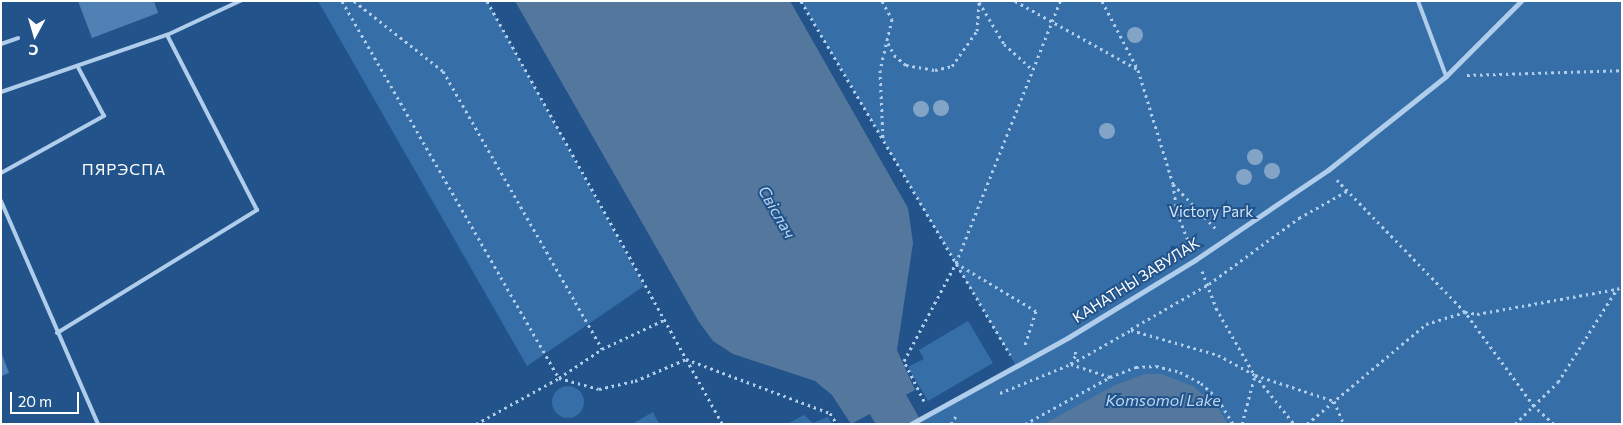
<!DOCTYPE html>
<html>
<head>
<meta charset="utf-8">
<style>
	body { margin:0 }
	#map { position:relative; width:1623px; height:425px; overflow:hidden; background:#22548b; font-family:Commissioner,sans-serif }
	div>[style] { position:absolute }
	.green>* { inset:0; background:#366fa8 }
	.round { border-radius:50% }
	.water>* { inset:0; background:#54779d }
	.river>* { height:41px; margin:-20.5px; padding:0 20.5px; transform-origin:20.5px; border-radius:20.5px; background:#54779d }
	.building>* { inset:0; background:#4f81b4 }
	.path>* { height:3px; margin-top:-1.5px; transform-origin:0; background:repeating-linear-gradient(90deg,#b0cdeb 0 2.5px,transparent 0 6.5px) }
	.lane>* { height:4px; margin:-2px; padding:0 2px; transform-origin:2px; border-radius:2px; background:#b0cdeb }
	.street>* { height:5px; margin:-2.5px; padding:0 2.5px; transform-origin:2.5px; border-radius:2.5px; background:#b0cdeb }
	.trees>* { width:16px; height:16px; margin:-8px; border-radius:50%; background:#84a4c7 }
	span { translate:-50% -50%; white-space:nowrap; text-align:center; line-height:1.15; -webkit-text-stroke:4px #22548b; paint-order:stroke }
	.park-label { font-size:15px; color:#d4e6f8 }
	.street-label { font-size:15px; color:#fff }
	.neighbourhood-label { font-size:16px; color:#fff; letter-spacing:1px }
	.water-label { font-size:16px; color:#bbd6f2; font-style:italic }
	.frame { position:absolute; inset:0; border:2px solid #fff; pointer-events:none }
	.north { position:absolute; left:10px; top:10px; width:50px; height:50px; -webkit-text-stroke:4px #22548b; paint-order:stroke; rotate:186deg; font-size:14px; font-weight:700; line-height:20px; text-align:center; color:#fff }
	.north::after { content:''; display:block; margin:auto; width:18px; height:22px; background:#fff; clip-path:polygon(50% 0,100% 100%,50% 72%,0 100%) }
	.scale { position:absolute; left:10px; top:392px; width:69px; height:22px; box-sizing:border-box; border:2px solid #fff; border-top:0; padding-left:6px; font-size:15px; line-height:18px; white-space:nowrap; color:#fff; -webkit-text-stroke:4px #22548b; paint-order:stroke }
</style>
</head>
<body>
<div id="map">
	<div class="green">
		<div style="clip-path:polygon(318px 1px,487px 1px,644px 286px,527px 366px)"></div>
		<div style="clip-path:polygon(801px 1px,1622px 1px,1622px 424px,912px 424px,1015px 364px)"></div>
		<div style="clip-path:polygon(968px 321px,993px 363px,928px 401px,908px 367px,924px 359px,919px 350px)"></div>
		<div class="round" style="left:552px;top:386px;width:32px;height:32px"></div>
		<div style="clip-path:polygon(653px 412px,659px 424px,632px 424px)"></div>
		<div style="clip-path:polygon(804px 415px,813px 423px,828px 417px,832px 424px,787px 424px)"></div>
	</div>
	<div class="water">
		<div style="clip-path:polygon(515px 1px,790px 1px,908px 208px,913px 243px,897px 350px,915px 390px,851px 424px,832px 395px,815px 381px,733px 354px,713px 341px,699px 322px)"></div>
		<div style="clip-path:polygon(1145px 374px,1161px 374px,1193px 386px,1218px 408px,1228px 424px,1044px 424px,1113px 386px)"></div>
	</div>
	<div class="river">
		<div style="left:860px;top:356px;width:78px;rotate:60.2deg"></div>
	</div>
	<div class="building">
		<div style="clip-path:polygon(78px 1px,154px 1px,158px 13px,92px 38px)"></div>
		<div style="clip-path:polygon(1px 352px,9px 373px,1px 376px)"></div>
	</div>
	<div class="path">
		<div style="left:342px;top:1px;width:435px;rotate:60.1deg"></div>
		<div style="left:559px;top:378px;width:52px;rotate:-34deg"></div>
		<div style="left:602px;top:349px;width:68px;rotate:-25.1deg"></div>
		<div style="left:354px;top:1px;width:113px;rotate:38.2deg"></div>
		<div style="left:443px;top:71px;width:320px;rotate:60.2deg"></div>
		<div style="left:487px;top:1px;width:484px;rotate:60.9deg"></div>
		<div style="left:801px;top:1px;width:411px;rotate:59.4deg"></div>
		<div style="left:882px;top:1px;width:21px;rotate:61deg"></div>
		<div style="left:892px;top:19px;width:52px;rotate:103.2deg"></div>
		<div style="left:880px;top:70px;width:70px;rotate:87.5deg"></div>
		<div style="left:1015px;top:1px;width:140px;rotate:29.1deg"></div>
		<div style="left:1102px;top:1px;width:78px;rotate:62.4deg"></div>
		<div style="left:1138px;top:70px;width:119px;rotate:72.9deg"></div>
		<div style="left:1173px;top:184px;width:62px;rotate:46.3deg"></div>
		<div style="left:979px;top:2px;width:49px;rotate:59.2deg"></div>
		<div style="left:1004px;top:44px;width:39px;rotate:42deg"></div>
		<div style="left:888px;top:43px;width:13px;rotate:63deg"></div>
		<div style="left:894px;top:55px;width:16px;rotate:40deg"></div>
		<div style="left:906px;top:65px;width:29px;rotate:10deg"></div>
		<div style="left:935px;top:70px;width:17px;rotate:-13deg"></div>
		<div style="left:952px;top:66px;width:43px;rotate:-54.5deg"></div>
		<div style="left:977px;top:31px;width:30px;rotate:-86deg"></div>
		<div style="left:1467px;top:75px;width:155px;rotate:-1.8deg"></div>
		<div style="left:1173px;top:184px;width:29px;rotate:82deg"></div>
		<div style="left:1177px;top:213px;width:38px;rotate:68deg"></div>
		<div style="left:956px;top:263px;width:93px;rotate:31deg"></div>
		<div style="left:1036px;top:311px;width:36px;rotate:108deg"></div>
		<div style="left:1202px;top:271px;width:40px;rotate:69deg"></div>
		<div style="left:1216px;top:308px;width:76px;rotate:60.1deg"></div>
		<div style="left:1131px;top:329px;width:90px;rotate:-30deg"></div>
		<div style="left:1209px;top:284px;width:112px;rotate:-36.3deg"></div>
		<div style="left:1299px;top:218px;width:55px;rotate:-29.4deg"></div>
		<div style="left:1110px;top:377px;width:28px;rotate:-21deg"></div>
		<div style="left:1136px;top:367px;width:20px;rotate:-3deg"></div>
		<div style="left:1156px;top:366px;width:25px;rotate:14deg"></div>
		<div style="left:1180px;top:372px;width:24px;rotate:28deg"></div>
		<div style="left:1201px;top:383px;width:23px;rotate:43deg"></div>
		<div style="left:1218px;top:399px;width:29px;rotate:59deg"></div>
		<div style="left:1000px;top:393px;width:77px;rotate:-22.2deg"></div>
		<div style="left:1071px;top:364px;width:69px;rotate:-29.5deg"></div>
		<div style="left:1131px;top:330px;width:91px;rotate:16deg"></div>
		<div style="left:1218px;top:355px;width:42px;rotate:28.4deg"></div>
		<div style="left:1255px;top:375px;width:63px;rotate:51.5deg"></div>
		<div style="left:924px;top:401px;width:45px;rotate:-116.6deg"></div>
		<div style="left:904px;top:361px;width:111px;rotate:-62deg"></div>
		<div style="left:956px;top:263px;width:282px;rotate:-68.3deg"></div>
		<div style="left:476px;top:424px;width:95px;rotate:-29deg"></div>
		<div style="left:559px;top:378px;width:41px;rotate:15.4deg"></div>
		<div style="left:599px;top:389px;width:37px;rotate:-13deg"></div>
		<div style="left:635px;top:381px;width:56px;rotate:-23.3deg"></div>
		<div style="left:686px;top:359px;width:154px;rotate:20.6deg"></div>
		<div style="left:830px;top:413px;width:13px;rotate:58deg"></div>
		<div style="left:951px;top:424px;width:9px;rotate:-58deg"></div>
		<div style="left:1025px;top:424px;width:97px;rotate:-28.9deg"></div>
		<div style="left:1110px;top:377px;width:41px;rotate:-161.6deg"></div>
		<div style="left:1071px;top:364px;width:11px;rotate:-63deg"></div>
		<div style="left:1076px;top:354px;width:5px;rotate:-112deg"></div>
		<div style="left:1242px;top:424px;width:51px;rotate:-75.1deg"></div>
		<div style="left:1255px;top:375px;width:83px;rotate:18.2deg"></div>
		<div style="left:1334px;top:401px;width:25px;rotate:67deg"></div>
		<div style="left:1307px;top:424px;width:155px;rotate:-40deg"></div>
		<div style="left:1426px;top:324px;width:41px;rotate:-17.1deg"></div>
		<div style="left:1465px;top:312px;width:184px;rotate:-134.1deg"></div>
		<div style="left:1515px;top:424px;width:60px;rotate:-44.3deg"></div>
		<div style="left:1558px;top:382px;width:110px;rotate:-57.6deg"></div>
		<div style="left:1617px;top:289px;width:5px;rotate:-22deg"></div>
		<div style="left:1554px;top:424px;width:27px;rotate:-138deg"></div>
		<div style="left:1534px;top:406px;width:117px;rotate:-126.3deg"></div>
		<div style="left:1465px;top:312px;width:12px;rotate:9deg"></div>
		<div style="left:1477px;top:314px;width:142px;rotate:-10.1deg"></div>
	</div>
	<div class="lane">
		<div style="left:1418px;top:1px;width:80px;rotate:69.5deg"></div>
		<div style="left:1px;top:44px;width:18px;rotate:-19deg"></div>
		<div style="left:1px;top:92px;width:176px;rotate:-19deg"></div>
		<div style="left:167px;top:35px;width:81px;rotate:-25deg"></div>
		<div style="left:1px;top:173px;width:118px;rotate:-29deg"></div>
		<div style="left:104px;top:116px;width:55px;rotate:-118deg"></div>
		<div style="left:1px;top:201px;width:243px;rotate:66.5deg"></div>
		<div style="left:57px;top:333px;width:235px;rotate:-31.6deg"></div>
		<div style="left:257px;top:210px;width:197px;rotate:-117.2deg"></div>
	</div>
	<div class="street">
		<div style="left:911px;top:424px;width:180px;rotate:-28.8deg"></div>
		<div style="left:1069px;top:337px;width:148px;rotate:-31.4deg"></div>
		<div style="left:1195px;top:260px;width:161px;rotate:-34.1deg"></div>
		<div style="left:1328px;top:170px;width:151px;rotate:-38.5deg"></div>
		<div style="left:1446px;top:76px;width:106px;rotate:-45deg"></div>
	</div>
	<div class="trees">
		<div style="left:1135px;top:35px"></div>
		<div style="left:941px;top:108px"></div>
		<div style="left:921px;top:109px"></div>
		<div style="left:1107px;top:131px"></div>
		<div style="left:1255px;top:157px"></div>
		<div style="left:1272px;top:171px"></div>
		<div style="left:1244px;top:177px"></div>
	</div>
	<div class="park-label">
		<span style="left:1211px;top:212px">Victory Park</span>
	</div>
	<div class="street-label">
		<span style="left:1136px;top:280px;rotate:-32deg">КАНАТНЫ ЗАВУЛАК</span>
	</div>
	<div class="neighbourhood-label">
		<span style="left:124px;top:169px">ПЯРЭСПА</span>
	</div>
	<div class="water-label">
		<span style="left:777px;top:212px;rotate:60deg">Свіслач</span>
		<span style="left:1163px;top:400px">Komsomol Lake</span>
	</div>
	<div class="frame"></div>
	<div class="north">С</div>
	<div class="scale">20 m</div>
</div>
</body>
</html>
